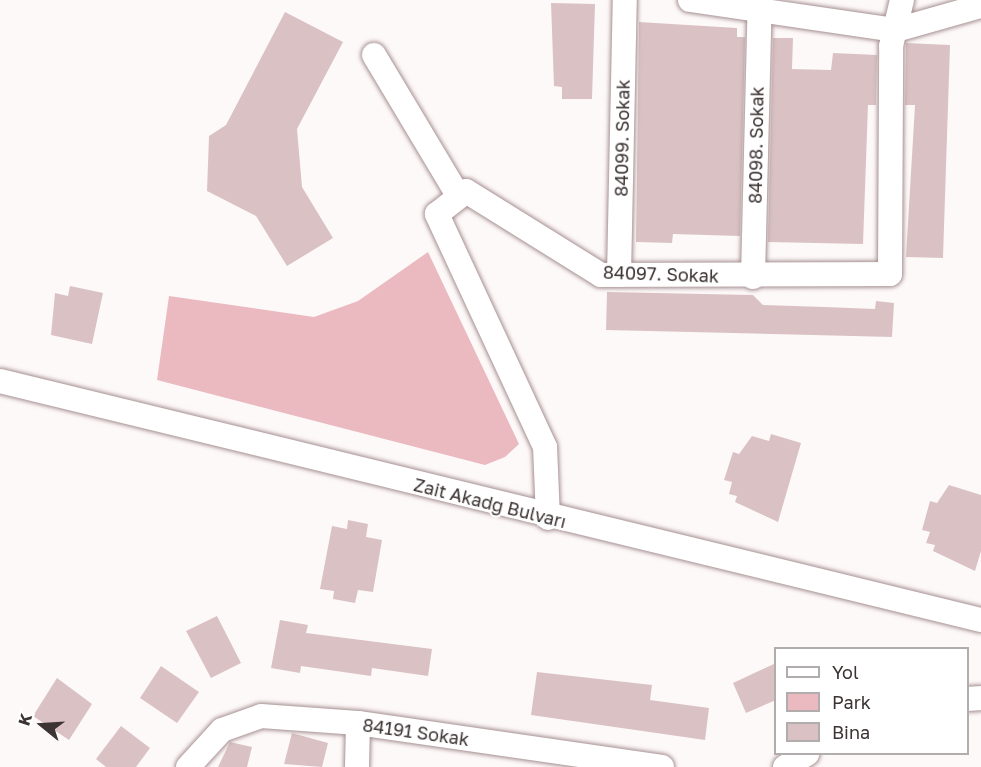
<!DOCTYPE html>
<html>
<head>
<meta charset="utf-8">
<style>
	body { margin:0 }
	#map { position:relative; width:981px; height:767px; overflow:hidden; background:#fef9f9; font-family:"Golos Text",sans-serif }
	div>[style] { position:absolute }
	.green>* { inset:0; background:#ebbac0 }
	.building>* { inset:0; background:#dac2c4 }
	.roads { filter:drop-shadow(0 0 2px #a69092) drop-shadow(0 0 2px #a69092) }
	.minor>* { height:24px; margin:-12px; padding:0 12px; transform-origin:12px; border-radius:12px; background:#fff }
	span { translate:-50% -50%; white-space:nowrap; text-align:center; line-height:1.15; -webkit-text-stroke:4.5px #fff; paint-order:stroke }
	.street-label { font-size:18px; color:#3c3333 }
	.legend { position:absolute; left:774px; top:647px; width:195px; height:108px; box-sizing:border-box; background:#fff; border:2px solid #b1adad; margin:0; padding:8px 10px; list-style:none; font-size:18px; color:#3c3333 }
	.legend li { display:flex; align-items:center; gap:12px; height:30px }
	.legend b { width:30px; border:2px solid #b1adad }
	.north { position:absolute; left:12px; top:695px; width:60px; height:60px; -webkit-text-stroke:4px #fff; paint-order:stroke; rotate:288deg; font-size:16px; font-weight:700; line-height:24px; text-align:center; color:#3c3333 }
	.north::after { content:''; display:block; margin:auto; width:21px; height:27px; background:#3c3333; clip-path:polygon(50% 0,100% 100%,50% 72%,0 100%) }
</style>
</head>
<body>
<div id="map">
	<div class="green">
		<div style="clip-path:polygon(428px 252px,519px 444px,505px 457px,485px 465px,157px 380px,169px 296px,314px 317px,358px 301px)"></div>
	</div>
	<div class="building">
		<div style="clip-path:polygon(551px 3px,595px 4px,592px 99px,562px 99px,562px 87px,554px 86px)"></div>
		<div style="clip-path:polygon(285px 12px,343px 42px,297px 129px,302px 187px,333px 238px,287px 266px,256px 216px,207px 191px,209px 136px,226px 125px)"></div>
		<div style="clip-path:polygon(639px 22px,737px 28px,737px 37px,745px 37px,740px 236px,673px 234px,672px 243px,636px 242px)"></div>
		<div style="clip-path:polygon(773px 38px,793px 38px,792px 69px,831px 70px,833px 53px,877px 55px,876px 105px,868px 105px,863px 244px,768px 242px)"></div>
		<div style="clip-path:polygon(906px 43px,950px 45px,943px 258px,906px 257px,915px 105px,905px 105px)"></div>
		<div style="clip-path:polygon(70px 286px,103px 293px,92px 344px,51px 335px,55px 293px,68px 296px)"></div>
		<div style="clip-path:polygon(607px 292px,753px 295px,763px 305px,825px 307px,875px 309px,876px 301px,894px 303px,892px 337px,606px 330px)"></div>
		<div style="clip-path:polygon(771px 434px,801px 443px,778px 522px,735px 502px,737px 496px,729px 494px,732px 482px,724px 480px,733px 452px,739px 454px,752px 436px,769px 441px)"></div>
		<div style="clip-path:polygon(949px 485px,981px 495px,981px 551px,975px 571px,933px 551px,935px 545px,926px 543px,930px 532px,922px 530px,930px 501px,937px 503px)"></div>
		<div style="clip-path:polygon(348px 520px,368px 524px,366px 537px,382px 540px,373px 592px,358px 590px,355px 603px,333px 599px,334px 591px,320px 589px,332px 526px,347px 529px)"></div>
		<div style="clip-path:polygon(217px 616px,241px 663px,211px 678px,186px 631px)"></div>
		<div style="clip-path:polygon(280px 620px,308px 625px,306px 633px,432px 649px,428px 676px,372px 668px,371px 676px,301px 666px,300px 673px,271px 668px)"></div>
		<div style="clip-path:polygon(776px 663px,776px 700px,746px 713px,733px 683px)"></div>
		<div style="clip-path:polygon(161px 666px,199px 692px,177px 723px,140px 698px)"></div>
		<div style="clip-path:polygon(537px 672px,652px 685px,650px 700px,709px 708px,705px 740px,531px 715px)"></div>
		<div style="clip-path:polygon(57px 678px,92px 704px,69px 740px,33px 716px)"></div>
		<div style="clip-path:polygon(121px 726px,150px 748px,136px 767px,106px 767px,96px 759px)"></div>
		<div style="clip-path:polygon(292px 733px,328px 743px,322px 767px,284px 764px)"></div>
		<div style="clip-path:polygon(230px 742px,252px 747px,247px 767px,218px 767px)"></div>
	</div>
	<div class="roads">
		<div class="minor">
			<div style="left:690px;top:0;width:208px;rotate:8.3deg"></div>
			<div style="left:896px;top:30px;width:88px;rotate:-15.8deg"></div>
			<div style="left:374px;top:55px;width:165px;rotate:59.1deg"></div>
			<div style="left:619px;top:275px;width:275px;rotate:-88.8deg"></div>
			<div style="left:753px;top:277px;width:277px;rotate:-88.6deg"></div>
			<div style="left:0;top:381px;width:1010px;rotate:13.69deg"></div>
			<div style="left:548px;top:518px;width:71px;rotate:-92.4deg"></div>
			<div style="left:545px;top:447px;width:257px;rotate:-114.9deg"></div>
			<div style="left:437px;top:214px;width:37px;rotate:-38deg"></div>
			<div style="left:466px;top:191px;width:159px;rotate:31.9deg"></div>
			<div style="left:601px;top:275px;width:289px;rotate:-0.2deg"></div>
			<div style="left:890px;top:274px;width:228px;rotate:-89.7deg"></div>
			<div style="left:891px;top:46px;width:47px;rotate:-76.6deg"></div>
			<div style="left:968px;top:699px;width:13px;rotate:-4deg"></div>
			<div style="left:188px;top:767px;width:50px;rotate:-47.4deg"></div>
			<div style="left:222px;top:730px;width:41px;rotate:-19.7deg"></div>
			<div style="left:261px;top:716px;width:97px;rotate:4.1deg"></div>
			<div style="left:358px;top:723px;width:307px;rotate:8.2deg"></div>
			<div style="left:357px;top:767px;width:44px;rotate:-88.7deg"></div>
			<div style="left:785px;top:767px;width:26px;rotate:-31deg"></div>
		</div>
	</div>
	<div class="street-label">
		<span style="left:622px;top:138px;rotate:-89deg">84099. Sokak</span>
		<span style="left:756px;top:145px;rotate:-89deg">84098. Sokak</span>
		<span style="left:661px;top:274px;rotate:2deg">84097. Sokak</span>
		<span style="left:490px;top:503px;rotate:14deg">Zait Akadğ Bulvarı</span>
		<span style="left:416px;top:732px;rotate:8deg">84191 Sokak</span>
	</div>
	<ul class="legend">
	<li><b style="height:8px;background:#fff"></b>Yol</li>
	<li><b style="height:16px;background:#ebbac0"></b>Park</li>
	<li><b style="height:16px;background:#dac2c4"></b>Bina</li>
	</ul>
	<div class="north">K</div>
</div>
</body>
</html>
